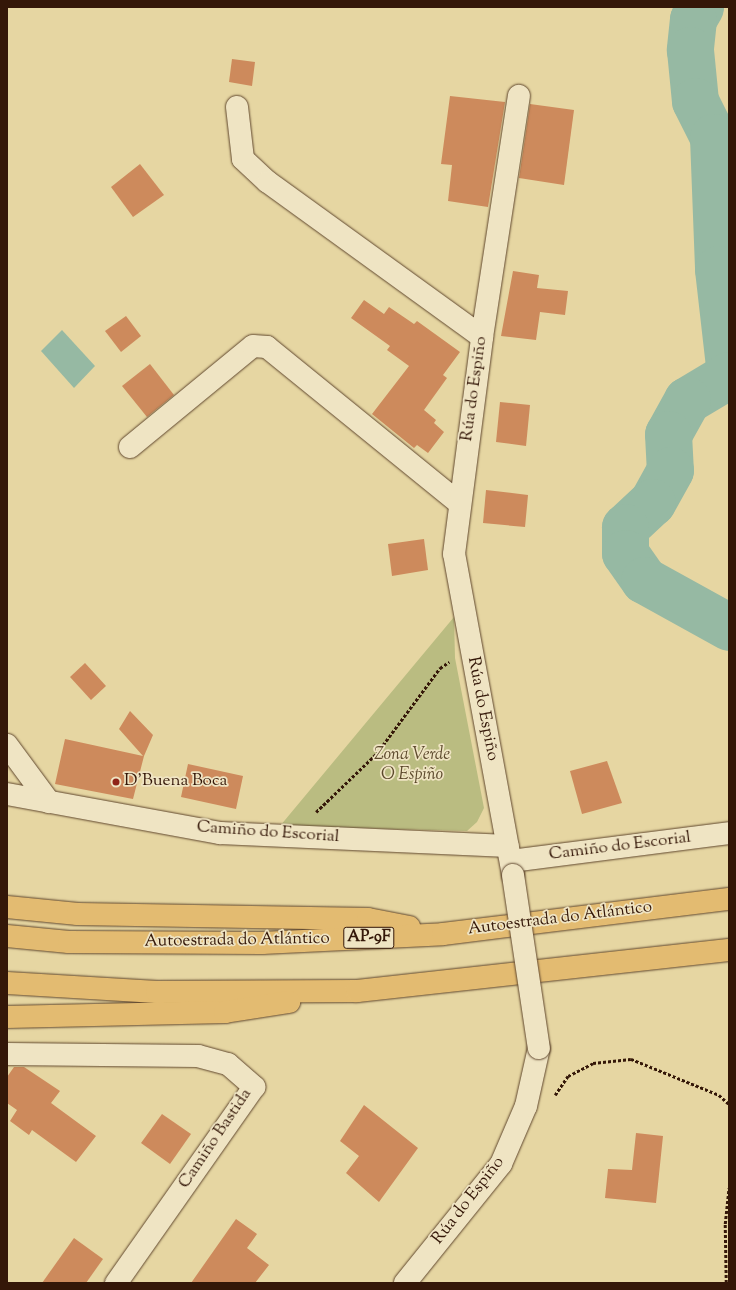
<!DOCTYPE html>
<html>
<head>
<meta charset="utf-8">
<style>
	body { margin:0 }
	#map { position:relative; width:736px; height:1290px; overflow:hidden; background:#e6d6a2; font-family:"Sorts Mill Goudy",serif }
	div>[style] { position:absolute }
	.green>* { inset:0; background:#babc81 }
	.water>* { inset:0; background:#96b9a3 }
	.river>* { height:47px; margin:-23.5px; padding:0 23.5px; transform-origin:23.5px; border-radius:23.5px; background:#96b9a3 }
	.building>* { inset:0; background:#cd8a5c }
	.path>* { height:2.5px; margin-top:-1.25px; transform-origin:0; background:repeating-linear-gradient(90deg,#341708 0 3px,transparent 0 5px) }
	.roads { filter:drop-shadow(0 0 1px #60472e) drop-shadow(0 0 1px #60472e) }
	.minor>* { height:22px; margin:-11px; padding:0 11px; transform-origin:11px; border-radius:11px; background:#efe4c3 }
	.highway>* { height:22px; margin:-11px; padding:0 11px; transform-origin:11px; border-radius:11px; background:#e3bb71 }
	.bridges { filter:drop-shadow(0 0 1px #60472e) drop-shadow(0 0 1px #60472e) }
	.minor-bridge>* { height:22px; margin:-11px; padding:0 11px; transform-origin:11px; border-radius:11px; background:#efe4c3 }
	.dots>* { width:11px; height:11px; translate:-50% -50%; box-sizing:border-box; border:2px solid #efe4c3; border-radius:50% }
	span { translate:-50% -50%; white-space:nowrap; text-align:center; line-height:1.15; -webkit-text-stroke:3.5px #efe4c3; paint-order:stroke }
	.shield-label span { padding:1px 3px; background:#efe4c3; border:1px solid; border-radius:3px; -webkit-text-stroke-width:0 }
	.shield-label { font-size:16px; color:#341708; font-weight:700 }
	.street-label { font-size:17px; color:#341708 }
	.park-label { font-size:17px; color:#5c492c; font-style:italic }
	.poi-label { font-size:17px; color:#341708 }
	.left { translate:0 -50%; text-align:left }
	.frame { position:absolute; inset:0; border:8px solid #341708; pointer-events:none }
</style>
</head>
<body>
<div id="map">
	<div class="green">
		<div style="clip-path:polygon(454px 617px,455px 658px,484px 808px,477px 822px,467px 831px,280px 826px)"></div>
	</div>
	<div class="water">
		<div style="clip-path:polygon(62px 330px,95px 366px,74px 388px,41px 351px)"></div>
	</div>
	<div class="river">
		<div style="left:700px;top:7px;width:14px;rotate:120deg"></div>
		<div style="left:693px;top:19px;width:31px;rotate:96deg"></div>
		<div style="left:690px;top:50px;width:51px;rotate:84.4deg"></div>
		<div style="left:695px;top:101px;width:40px;rotate:63.4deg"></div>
		<div style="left:713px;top:137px;width:132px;rotate:87.8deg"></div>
		<div style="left:718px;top:269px;width:97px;rotate:83.5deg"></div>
		<div style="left:729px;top:375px;width:49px;rotate:149.2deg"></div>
		<div style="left:687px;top:400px;width:39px;rotate:119deg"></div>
		<div style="left:668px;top:434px;width:36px;rotate:87deg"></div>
		<div style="left:670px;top:470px;width:37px;rotate:119deg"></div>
		<div style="left:652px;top:502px;width:37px;rotate:137deg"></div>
		<div style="left:625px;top:527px;width:26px;rotate:90deg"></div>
		<div style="left:625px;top:553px;width:33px;rotate:55deg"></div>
		<div style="left:644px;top:580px;width:97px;rotate:28.9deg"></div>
	</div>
	<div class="building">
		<div style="clip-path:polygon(232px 59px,255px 62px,252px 86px,229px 82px)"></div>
		<div style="clip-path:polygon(450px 96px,505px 102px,488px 207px,448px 201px,452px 165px,441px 164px)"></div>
		<div style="clip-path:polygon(530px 104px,574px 110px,564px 185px,519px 178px)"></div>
		<div style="clip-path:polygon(140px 164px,164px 195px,133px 217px,111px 187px)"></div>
		<div style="clip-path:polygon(513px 271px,539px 275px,537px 288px,568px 291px,565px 315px,540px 312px,536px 340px,501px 336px)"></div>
		<div style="clip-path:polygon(364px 300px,384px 314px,389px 307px,414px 324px,417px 321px,460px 352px,443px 375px,447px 378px,424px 410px,436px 420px,434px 423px,444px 432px,428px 453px,417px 445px,414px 448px,372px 414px,409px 366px,387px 350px,390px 346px,351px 318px)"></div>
		<div style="clip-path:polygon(126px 316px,141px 336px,121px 352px,105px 331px)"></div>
		<div style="clip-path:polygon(150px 364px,174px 395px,147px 417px,122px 386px)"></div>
		<div style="clip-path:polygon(500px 402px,530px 405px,526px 446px,496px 442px)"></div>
		<div style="clip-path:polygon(486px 490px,528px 495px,525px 527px,483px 523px)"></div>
		<div style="clip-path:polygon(424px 539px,428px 570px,392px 576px,388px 544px)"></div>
		<div style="clip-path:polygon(85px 663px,106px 686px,91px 700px,70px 677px)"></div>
		<div style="clip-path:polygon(130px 711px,153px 735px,144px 756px,133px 799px,55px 784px,65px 739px,143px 756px,119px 729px)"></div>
		<div style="clip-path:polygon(607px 761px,622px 803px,582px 814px,570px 771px)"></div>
		<div style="clip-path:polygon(188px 764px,243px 776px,236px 809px,181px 797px)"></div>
		<div style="clip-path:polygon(14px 1067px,24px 1067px,60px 1091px,51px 1103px,96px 1136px,76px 1162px,32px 1130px,29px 1135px,10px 1121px,17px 1110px,7px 1103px,7px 1077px)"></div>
		<div style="clip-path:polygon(364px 1105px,418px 1148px,379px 1202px,346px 1173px,359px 1156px,340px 1141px)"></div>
		<div style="clip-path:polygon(162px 1114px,191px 1134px,170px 1164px,141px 1143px)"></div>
		<div style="clip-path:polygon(636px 1133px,663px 1136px,656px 1203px,605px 1198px,608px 1169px,632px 1170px)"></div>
		<div style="clip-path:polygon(236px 1219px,257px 1234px,247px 1248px,269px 1265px,255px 1283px,191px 1283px)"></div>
		<div style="clip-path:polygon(74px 1238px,103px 1259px,86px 1283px,42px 1283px)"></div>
	</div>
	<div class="path">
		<div style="left:316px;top:812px;width:85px;rotate:-44deg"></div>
		<div style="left:377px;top:753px;width:106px;rotate:-53.5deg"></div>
		<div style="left:440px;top:668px;width:11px;rotate:-34deg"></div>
		<div style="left:555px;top:1095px;width:23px;rotate:-56deg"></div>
		<div style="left:568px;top:1076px;width:28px;rotate:-27deg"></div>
		<div style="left:593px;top:1063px;width:38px;rotate:-6deg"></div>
		<div style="left:631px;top:1059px;width:95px;rotate:22.2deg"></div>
		<div style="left:719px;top:1095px;width:13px;rotate:42deg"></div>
		<div style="left:726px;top:1283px;width:59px;rotate:-91deg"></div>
		<div style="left:725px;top:1224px;width:36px;rotate:-84deg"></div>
	</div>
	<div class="roads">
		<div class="minor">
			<div style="left:237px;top:107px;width:52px;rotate:83.4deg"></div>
			<div style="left:243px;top:159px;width:34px;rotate:43deg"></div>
			<div style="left:268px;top:182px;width:264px;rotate:35.9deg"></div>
			<div style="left:130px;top:447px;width:159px;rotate:-39.4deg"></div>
			<div style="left:253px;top:346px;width:14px;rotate:4deg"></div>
			<div style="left:267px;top:347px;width:247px;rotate:39.1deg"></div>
			<div style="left:7px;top:745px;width:71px;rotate:53.6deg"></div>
			<div style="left:7px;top:794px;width:217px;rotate:10.4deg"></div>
			<div style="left:220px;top:833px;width:288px;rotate:2.6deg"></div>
			<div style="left:511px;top:861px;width:220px;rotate:-7.3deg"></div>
			<div style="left:513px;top:875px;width:326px;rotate:-100.4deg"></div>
			<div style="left:454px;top:554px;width:219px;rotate:-82.6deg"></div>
			<div style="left:482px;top:337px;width:244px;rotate:-81.3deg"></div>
			<div style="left:7px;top:1054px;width:191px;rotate:0.6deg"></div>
			<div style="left:198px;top:1056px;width:31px;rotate:15deg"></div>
			<div style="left:228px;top:1064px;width:35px;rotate:41deg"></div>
			<div style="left:254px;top:1087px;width:240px;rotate:125.1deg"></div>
			<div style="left:405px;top:1283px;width:153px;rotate:-51.1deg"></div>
			<div style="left:501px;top:1164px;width:63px;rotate:-66.7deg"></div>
			<div style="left:526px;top:1106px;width:59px;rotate:-77.4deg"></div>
		</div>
		<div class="highway">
			<div style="left:7px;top:907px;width:71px;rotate:5.6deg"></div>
			<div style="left:78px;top:914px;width:290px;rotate:1deg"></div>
			<div style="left:368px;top:919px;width:42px;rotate:11deg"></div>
			<div style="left:7px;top:936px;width:62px;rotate:5.5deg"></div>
			<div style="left:69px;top:942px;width:193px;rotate:0.3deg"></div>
			<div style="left:262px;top:943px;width:181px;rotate:-2.8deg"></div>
			<div style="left:443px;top:934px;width:288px;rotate:-7deg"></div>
			<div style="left:7px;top:983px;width:150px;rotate:3.4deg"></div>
			<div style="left:157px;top:992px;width:200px;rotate:-0.3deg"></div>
			<div style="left:357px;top:991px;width:374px;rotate:-6.3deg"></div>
			<div style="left:7px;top:1017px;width:218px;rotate:-1.3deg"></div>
			<div style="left:225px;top:1012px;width:65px;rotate:-8.9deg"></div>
		</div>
	</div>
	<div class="bridges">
		<div class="minor-bridge">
			<div style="left:513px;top:875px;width:175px;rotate:81.5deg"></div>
		</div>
	</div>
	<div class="dots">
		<div style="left:116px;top:782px;background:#8f2418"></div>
	</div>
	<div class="shield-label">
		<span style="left:369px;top:938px">AP-9F</span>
	</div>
	<div class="street-label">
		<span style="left:475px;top:389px;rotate:-82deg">Rúa do Espiño</span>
		<span style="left:482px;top:709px;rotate:79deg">Rúa do Espiño</span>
		<span style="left:268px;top:833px;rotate:4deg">Camiño do Escorial</span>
		<span style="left:620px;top:847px;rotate:-7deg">Camiño do Escorial</span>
		<span style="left:560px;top:919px;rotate:-7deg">Autoestrada do Atlántico</span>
		<span style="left:237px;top:941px;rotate:-1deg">Autoestrada do Atlántico</span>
		<span style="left:216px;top:1139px;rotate:-56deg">Camiño Bastida</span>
		<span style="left:469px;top:1201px;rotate:-52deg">Rúa do Espiño</span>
	</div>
	<div class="park-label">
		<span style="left:412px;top:766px">Zona Verde<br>O Espiño</span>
	</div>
	<div class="poi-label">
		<span class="left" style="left:124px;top:782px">D'Buena Boca</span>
	</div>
	<div class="frame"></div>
</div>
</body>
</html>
